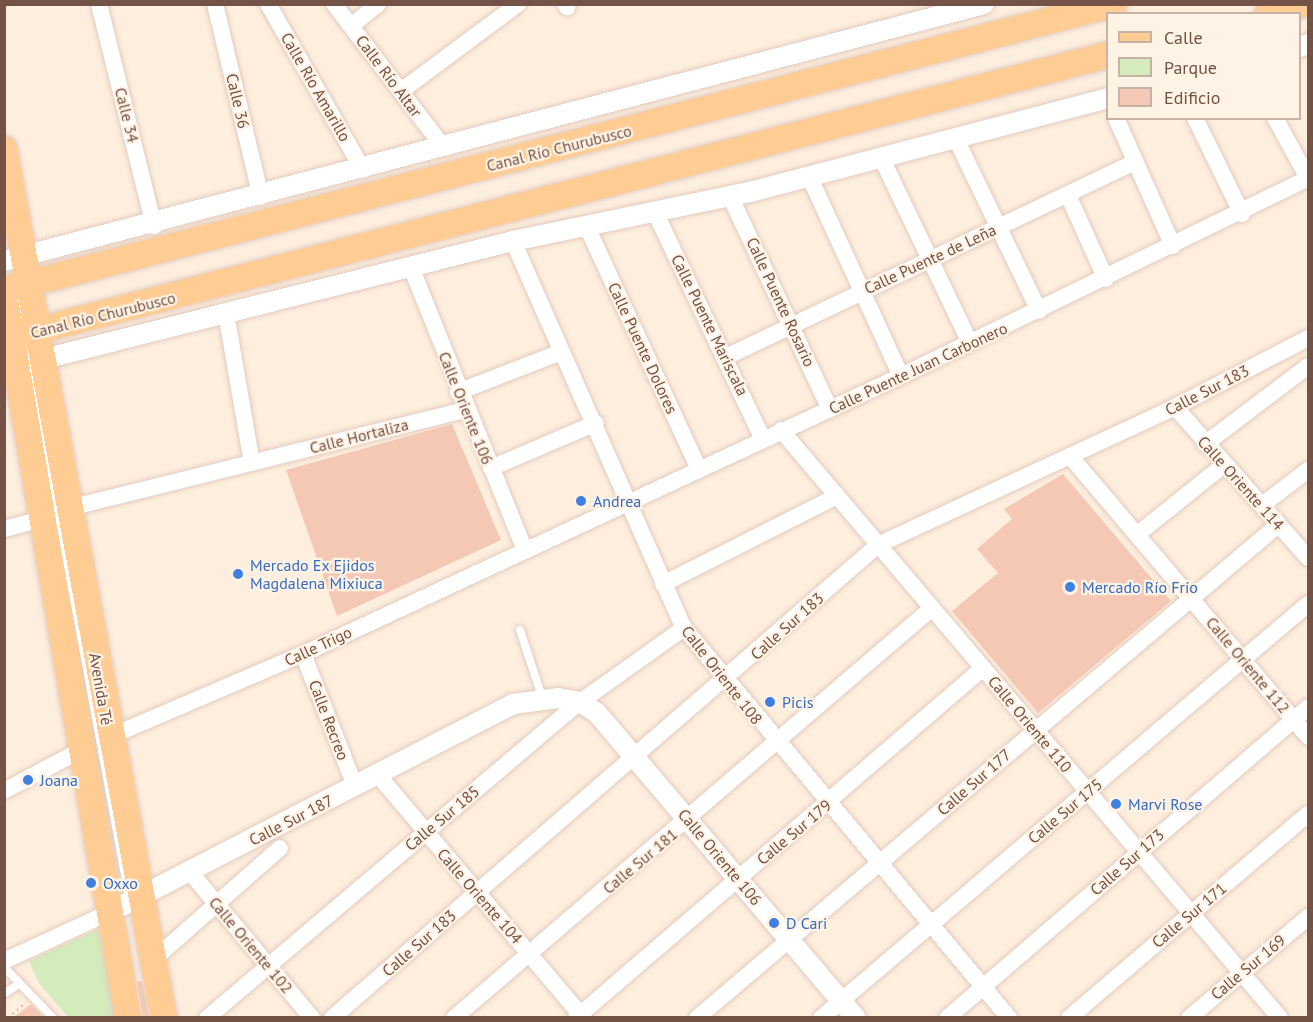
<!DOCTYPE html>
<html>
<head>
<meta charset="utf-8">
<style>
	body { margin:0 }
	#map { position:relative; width:1313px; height:1022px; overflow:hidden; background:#fdeede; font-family:"PT Sans",sans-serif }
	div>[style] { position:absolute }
	.green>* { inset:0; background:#d4ebbc }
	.building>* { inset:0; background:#f4c8b4 }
	.path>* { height:2px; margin-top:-1px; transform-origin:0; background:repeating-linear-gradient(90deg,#d8ab98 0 1.5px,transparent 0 6px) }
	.roads { filter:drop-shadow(0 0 2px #e3cbbd) drop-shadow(0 0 2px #e3cbbd) }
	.service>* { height:8px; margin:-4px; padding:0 4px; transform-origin:4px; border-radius:4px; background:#fff }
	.minor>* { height:16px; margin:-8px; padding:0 8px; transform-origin:8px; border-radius:8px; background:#fff }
	.tertiary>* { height:20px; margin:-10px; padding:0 10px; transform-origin:10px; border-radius:10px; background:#fff }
	.primary>* { height:26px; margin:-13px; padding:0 13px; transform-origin:13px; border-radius:13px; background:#ffcd93 }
	.dots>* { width:16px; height:16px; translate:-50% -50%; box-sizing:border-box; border:3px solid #fff3e5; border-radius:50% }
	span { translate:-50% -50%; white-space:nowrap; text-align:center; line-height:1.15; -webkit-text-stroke:4.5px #fff3e5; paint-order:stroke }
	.street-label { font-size:16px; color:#745245 }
	.shop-label { font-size:16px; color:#366cbe }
	.left { translate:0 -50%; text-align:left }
	.frame { position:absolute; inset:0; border:6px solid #745245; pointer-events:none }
	.legend { position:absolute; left:1106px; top:12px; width:195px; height:108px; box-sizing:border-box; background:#fff3e5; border:2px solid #c7b3a5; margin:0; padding:8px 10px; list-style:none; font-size:18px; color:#745245 }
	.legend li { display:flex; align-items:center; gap:12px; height:30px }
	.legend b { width:30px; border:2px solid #c7b3a5 }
</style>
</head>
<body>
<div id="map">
	<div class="green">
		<div style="clip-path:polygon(98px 929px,118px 1017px,68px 1017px,39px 983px,29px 961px)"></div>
	</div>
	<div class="building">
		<div style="clip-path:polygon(452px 424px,501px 540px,337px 616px,286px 470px)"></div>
		<div style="clip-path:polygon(1063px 474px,1171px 601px,1038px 713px,952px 611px,998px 573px,977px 549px,1012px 519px,1004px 509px)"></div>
		<div style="clip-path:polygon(142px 981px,149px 1017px,143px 1017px,137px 982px)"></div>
		<div style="clip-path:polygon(31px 1004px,43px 1017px,14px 1017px)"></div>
	</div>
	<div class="path">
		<div style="left:8px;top:1018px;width:20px;rotate:-41deg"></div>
	</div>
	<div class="roads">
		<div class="service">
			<div style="left:17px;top:290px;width:622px;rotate:79.54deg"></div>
			<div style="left:520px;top:630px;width:71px;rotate:71.8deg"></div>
			<div style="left:4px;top:967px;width:71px;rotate:46.1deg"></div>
			<div style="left:4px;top:994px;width:18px;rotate:-34deg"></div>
		</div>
		<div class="minor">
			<div style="left:99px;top:4px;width:229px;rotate:76.1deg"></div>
			<div style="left:215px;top:4px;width:198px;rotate:76.6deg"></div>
			<div style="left:268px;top:4px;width:191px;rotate:60.2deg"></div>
			<div style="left:334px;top:4px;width:181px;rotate:52.6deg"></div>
			<div style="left:565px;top:4px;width:4px;rotate:56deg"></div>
			<div style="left:351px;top:26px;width:35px;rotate:-39deg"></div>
			<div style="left:401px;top:91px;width:146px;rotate:-36.6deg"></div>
			<div style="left:1116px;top:118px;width:140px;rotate:66deg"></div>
			<div style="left:1195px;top:118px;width:107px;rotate:63.9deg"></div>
			<div style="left:1275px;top:118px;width:68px;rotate:61.2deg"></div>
			<div style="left:955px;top:137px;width:193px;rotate:64.2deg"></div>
			<div style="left:881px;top:157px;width:206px;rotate:64.4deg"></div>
			<div style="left:809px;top:176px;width:220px;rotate:65.3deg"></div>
			<div style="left:1068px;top:195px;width:92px;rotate:65.7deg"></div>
			<div style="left:730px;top:196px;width:235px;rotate:64.9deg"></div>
			<div style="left:655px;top:212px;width:251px;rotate:64.6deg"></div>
			<div style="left:587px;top:227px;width:267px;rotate:65.2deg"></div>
			<div style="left:513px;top:241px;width:423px;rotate:66.2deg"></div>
			<div style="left:684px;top:628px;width:508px;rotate:50.19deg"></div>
			<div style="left:411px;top:267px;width:303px;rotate:68.1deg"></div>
			<div style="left:226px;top:313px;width:152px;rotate:80.2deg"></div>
			<div style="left:726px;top:357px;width:453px;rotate:-25.5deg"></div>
			<div style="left:458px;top:392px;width:110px;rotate:-21.2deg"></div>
			<div style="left:1175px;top:407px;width:201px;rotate:48.6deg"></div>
			<div style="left:781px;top:430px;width:771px;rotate:49.68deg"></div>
			<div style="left:1205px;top:444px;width:129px;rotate:-37.1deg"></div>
			<div style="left:1070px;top:456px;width:368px;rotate:49.7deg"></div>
			<div style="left:491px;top:468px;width:114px;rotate:-23.2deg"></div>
			<div style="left:1262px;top:505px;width:58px;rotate:-37.3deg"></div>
			<div style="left:69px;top:508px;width:408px;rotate:-13.9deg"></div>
			<div style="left:4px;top:529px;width:40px;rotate:-14.4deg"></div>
			<div style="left:1139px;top:533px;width:109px;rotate:-38.7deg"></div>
			<div style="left:663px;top:584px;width:195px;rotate:-26.8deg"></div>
			<div style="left:303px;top:654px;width:142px;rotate:68.5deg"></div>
			<div style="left:109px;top:737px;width:211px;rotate:-23.2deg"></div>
			<div style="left:303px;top:654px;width:659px;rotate:-24.93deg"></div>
			<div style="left:901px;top:376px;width:453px;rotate:-25.9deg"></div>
			<div style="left:378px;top:775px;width:318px;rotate:49.8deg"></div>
			<div style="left:4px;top:791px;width:87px;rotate:-28deg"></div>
			<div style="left:190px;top:872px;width:190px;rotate:50.1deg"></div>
			<div style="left:153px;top:960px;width:169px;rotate:-41.4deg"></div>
			<div style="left:4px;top:961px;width:117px;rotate:-24.8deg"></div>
			<div style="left:207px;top:1018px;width:489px;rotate:-40.3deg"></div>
			<div style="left:580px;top:702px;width:128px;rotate:-35.4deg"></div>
			<div style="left:332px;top:1018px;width:722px;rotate:-40.9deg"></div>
			<div style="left:878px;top:545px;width:327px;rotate:-24.9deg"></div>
			<div style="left:1175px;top:407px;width:150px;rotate:-27.4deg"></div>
			<div style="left:454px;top:1018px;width:630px;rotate:-40.62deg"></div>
			<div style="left:576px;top:1018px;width:537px;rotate:-40.69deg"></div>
			<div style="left:697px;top:1018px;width:763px;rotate:-40.32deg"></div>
			<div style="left:821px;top:1018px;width:639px;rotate:-40.37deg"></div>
			<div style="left:947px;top:1018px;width:476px;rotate:-40.7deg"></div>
			<div style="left:1069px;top:1018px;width:314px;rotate:-40.5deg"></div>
			<div style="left:1189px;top:1018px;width:156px;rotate:-40.3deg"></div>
		</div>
		<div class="tertiary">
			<div style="left:1300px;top:47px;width:9px;rotate:-21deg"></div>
			<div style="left:4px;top:261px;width:1013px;rotate:-14.69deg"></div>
			<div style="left:4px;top:369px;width:525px;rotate:-14.12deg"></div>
			<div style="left:513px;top:241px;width:242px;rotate:-11.7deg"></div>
			<div style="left:750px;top:192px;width:370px;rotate:-14.7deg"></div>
			<div style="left:110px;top:912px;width:454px;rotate:-27.3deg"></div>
			<div style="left:513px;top:704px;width:45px;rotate:-7.6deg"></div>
			<div style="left:558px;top:698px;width:22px;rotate:10deg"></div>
			<div style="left:580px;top:702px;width:20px;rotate:33deg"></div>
			<div style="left:597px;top:713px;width:400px;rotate:49.7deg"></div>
		</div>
		<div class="primary">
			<div style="left:1268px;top:14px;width:35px;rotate:-16deg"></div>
			<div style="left:4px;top:149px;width:884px;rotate:79.57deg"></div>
			<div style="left:4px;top:290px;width:1146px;rotate:-14.45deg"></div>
			<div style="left:4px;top:294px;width:735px;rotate:80.28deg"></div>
			<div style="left:4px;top:339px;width:1140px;rotate:-14.43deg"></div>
		</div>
	</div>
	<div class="dots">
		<div style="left:581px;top:501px;background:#3f7fe0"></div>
		<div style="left:238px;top:574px;background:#3f7fe0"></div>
		<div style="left:1070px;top:587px;background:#3f7fe0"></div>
		<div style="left:770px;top:702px;background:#3f7fe0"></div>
		<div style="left:28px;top:780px;background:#3f7fe0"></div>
		<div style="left:1116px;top:804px;background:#3f7fe0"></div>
		<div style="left:91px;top:883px;background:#3f7fe0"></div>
		<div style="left:774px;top:923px;background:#3f7fe0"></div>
	</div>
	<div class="street-label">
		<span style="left:389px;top:76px;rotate:53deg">Calle Río Altar</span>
		<span style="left:316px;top:87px;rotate:60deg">Calle Río Amarillo</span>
		<span style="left:238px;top:101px;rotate:77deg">Calle 36</span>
		<span style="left:127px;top:115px;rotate:76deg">Calle 34</span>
		<span style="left:559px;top:148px;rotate:-14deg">Canal Río Churubusco</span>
		<span style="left:930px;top:259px;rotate:-25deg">Calle Puente de Leña</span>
		<span style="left:781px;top:302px;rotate:65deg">Calle Puente Rosario</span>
		<span style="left:103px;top:315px;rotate:-14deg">Canal Río Churubusco</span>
		<span style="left:710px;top:325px;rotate:64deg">Calle Puente Mariscala</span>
		<span style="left:643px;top:348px;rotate:65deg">Calle Puente Dolores</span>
		<span style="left:918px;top:368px;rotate:-25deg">Calle Puente Juan Carbonero</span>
		<span style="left:1207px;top:390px;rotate:-27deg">Calle Sur 183</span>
		<span style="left:466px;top:408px;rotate:68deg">Calle Oriente 106</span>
		<span style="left:359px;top:436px;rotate:-14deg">Calle Hortaliza</span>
		<span style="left:1241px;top:483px;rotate:48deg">Calle Oriente 114</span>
		<span style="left:787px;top:626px;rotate:-42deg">Calle Sur 183</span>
		<span style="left:318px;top:646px;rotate:-25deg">Calle Trigo</span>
		<span style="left:1248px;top:665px;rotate:50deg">Calle Oriente 112</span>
		<span style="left:722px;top:675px;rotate:52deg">Calle Oriente 108</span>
		<span style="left:101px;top:689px;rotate:80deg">Avenida Té</span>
		<span style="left:329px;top:720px;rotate:69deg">Calle Recreo</span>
		<span style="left:1030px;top:724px;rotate:50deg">Calle Oriente 110</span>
		<span style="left:974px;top:782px;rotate:-41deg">Calle Sur 177</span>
		<span style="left:1065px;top:811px;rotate:-40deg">Calle Sur 175</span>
		<span style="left:442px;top:818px;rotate:-40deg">Calle Sur 185</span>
		<span style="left:291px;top:820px;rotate:-27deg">Calle Sur 187</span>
		<span style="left:794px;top:832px;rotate:-40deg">Calle Sur 179</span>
		<span style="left:720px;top:857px;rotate:50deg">Calle Oriente 106</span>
		<span style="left:640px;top:861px;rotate:-40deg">Calle Sur 181</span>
		<span style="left:1127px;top:862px;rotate:-41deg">Calle Sur 173</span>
		<span style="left:480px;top:896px;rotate:49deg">Calle Oriente 104</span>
		<span style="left:1189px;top:915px;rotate:-40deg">Calle Sur 171</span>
		<span style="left:419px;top:943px;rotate:-41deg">Calle Sur 183</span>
		<span style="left:251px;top:945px;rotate:50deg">Calle Oriente 102</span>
		<span style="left:1248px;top:967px;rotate:-40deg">Calle Sur 169</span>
	</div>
	<div class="shop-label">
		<span class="left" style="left:593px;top:501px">Andrea</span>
		<span class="left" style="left:250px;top:574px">Mercado Ex Ejidos<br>Magdalena Mixiuca</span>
		<span class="left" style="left:1082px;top:587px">Mercado Río Frío</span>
		<span class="left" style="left:782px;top:702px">Picis</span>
		<span class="left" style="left:40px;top:780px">Joana</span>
		<span class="left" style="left:1128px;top:804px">Marvi Rose</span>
		<span class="left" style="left:103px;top:883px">Oxxo</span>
		<span class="left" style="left:786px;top:923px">D Cari</span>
	</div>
	<div class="frame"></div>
	<ul class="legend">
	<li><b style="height:8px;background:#ffcd93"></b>Calle</li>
	<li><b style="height:16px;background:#d4ebbc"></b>Parque</li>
	<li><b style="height:16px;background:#f4c8b4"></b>Edificio</li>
	</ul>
</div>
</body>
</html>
